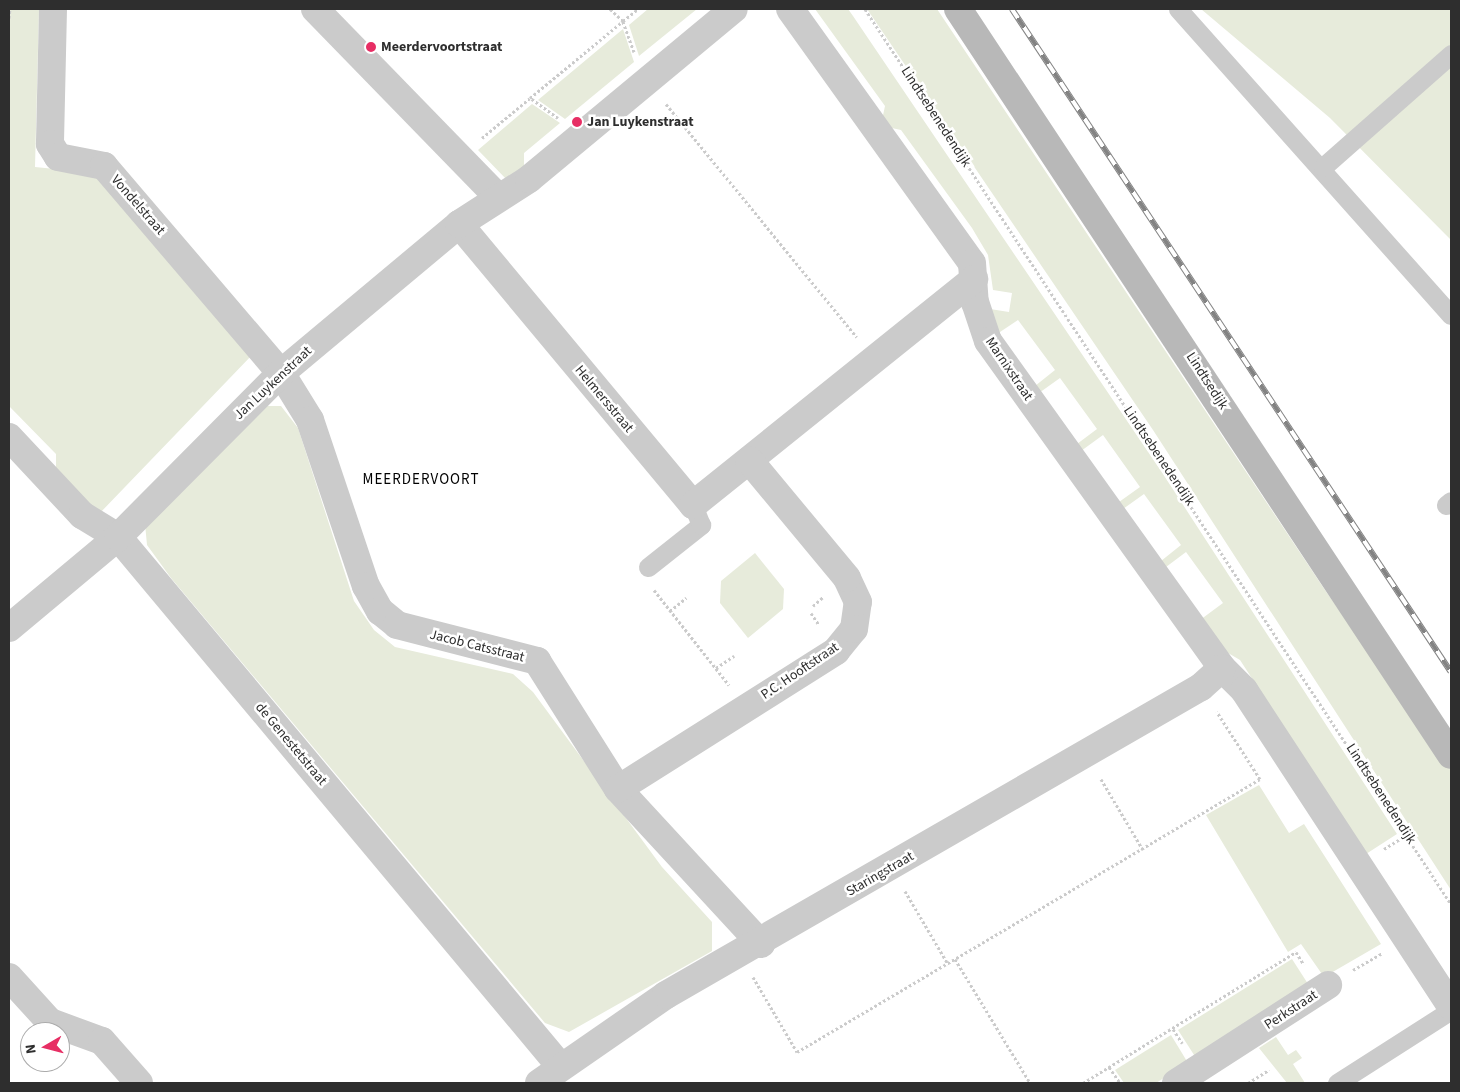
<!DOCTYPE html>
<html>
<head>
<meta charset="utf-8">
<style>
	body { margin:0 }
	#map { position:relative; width:1460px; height:1092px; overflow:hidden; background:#fff; font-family:"Source Sans 3",sans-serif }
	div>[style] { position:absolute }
	.green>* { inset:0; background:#e7ebdb }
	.path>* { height:3px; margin-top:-1.5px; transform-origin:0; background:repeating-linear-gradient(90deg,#cbcbcb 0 2.5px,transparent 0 5px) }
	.service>* { height:19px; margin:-9.5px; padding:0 9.5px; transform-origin:9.5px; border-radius:9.5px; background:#cbcbcb }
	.minor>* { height:28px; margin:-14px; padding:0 14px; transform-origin:14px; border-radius:14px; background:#cbcbcb }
	.secondary>* { height:28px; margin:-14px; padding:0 14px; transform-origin:14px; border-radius:14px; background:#b8b8b8 }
	.rail>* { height:5.5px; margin-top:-2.75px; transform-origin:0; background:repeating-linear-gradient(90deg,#fff 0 11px,#838383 0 22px); box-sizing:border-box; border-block:1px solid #838383 }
	.dots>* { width:14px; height:14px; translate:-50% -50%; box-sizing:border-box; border:2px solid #fff; border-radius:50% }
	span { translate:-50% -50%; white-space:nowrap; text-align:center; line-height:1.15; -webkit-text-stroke:5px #fff; paint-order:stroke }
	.poi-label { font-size:14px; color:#2e2e2e; font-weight:700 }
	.left { translate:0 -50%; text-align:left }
	.street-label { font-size:14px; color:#2e2e2e }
	.neighbourhood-label { font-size:15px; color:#000; letter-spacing:1px }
	.frame { position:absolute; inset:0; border:10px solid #2e2e2e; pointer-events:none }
	.north { position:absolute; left:20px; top:1022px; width:50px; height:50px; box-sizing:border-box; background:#fff; border:1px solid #ababab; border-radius:50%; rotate:262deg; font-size:14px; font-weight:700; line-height:20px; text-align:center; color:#2e2e2e }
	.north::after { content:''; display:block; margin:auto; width:18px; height:22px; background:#e72e64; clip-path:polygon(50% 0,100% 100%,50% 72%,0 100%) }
</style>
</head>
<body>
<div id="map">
	<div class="green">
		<div style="clip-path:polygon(9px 9px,39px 9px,35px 167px,95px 173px,253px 354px,99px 514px,56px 470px,56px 454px,9px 406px)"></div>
		<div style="clip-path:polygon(648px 9px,697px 9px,639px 56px,629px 25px)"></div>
		<div style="clip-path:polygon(815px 9px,848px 9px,853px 16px,1163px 474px,1397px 834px,1366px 854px,1240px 660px,1223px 650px,1200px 620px,1223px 603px,1186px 552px,1166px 567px,1161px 561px,1181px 545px,1144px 494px,1123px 509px,1119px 502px,1140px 487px,1103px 435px,1081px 451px,1077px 444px,1097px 429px,1060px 378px,1039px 393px,1035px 386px,1055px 370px,1018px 320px,994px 336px,990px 309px,1009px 312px,1012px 293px,993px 290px,988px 255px,972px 228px,901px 130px,887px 127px,882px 120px,885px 106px)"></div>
		<div style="clip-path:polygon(867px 9px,937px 9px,1327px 593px,1451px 767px,1451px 890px,1153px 430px)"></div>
		<div style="clip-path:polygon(1201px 9px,1451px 9px,1451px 240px,1330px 118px)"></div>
		<div style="clip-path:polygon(623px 29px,634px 62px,565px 119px,538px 100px)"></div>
		<div style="clip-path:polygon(532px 104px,560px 123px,524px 153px,524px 169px,507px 180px,478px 150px)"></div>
		<div style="clip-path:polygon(264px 406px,281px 406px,298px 428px,354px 601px,374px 630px,395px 647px,513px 674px,533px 692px,662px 867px,712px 922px,712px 951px,569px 1032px,545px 1023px,171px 578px,147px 545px,145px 524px)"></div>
		<div style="clip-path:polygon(755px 553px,784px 589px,783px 609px,748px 638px,720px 603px,721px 581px)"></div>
		<div style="clip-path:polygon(1259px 785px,1289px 833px,1304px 824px,1381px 944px,1324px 977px,1301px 944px,1288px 952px,1206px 815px)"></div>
		<div style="clip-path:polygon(1292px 959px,1310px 987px,1196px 1058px,1178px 1030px)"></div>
		<div style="clip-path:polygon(1171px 1035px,1188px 1063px,1156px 1083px,1124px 1083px,1115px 1070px)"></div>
		<div style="clip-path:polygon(1276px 1037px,1288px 1055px,1296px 1050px,1302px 1058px,1293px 1064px,1305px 1083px,1287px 1083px,1259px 1048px)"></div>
	</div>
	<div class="path">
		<div style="left:865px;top:9px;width:1070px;rotate:56.79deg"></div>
		<div style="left:9px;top:18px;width:9px;rotate:-84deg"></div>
		<div style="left:634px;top:52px;width:33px;rotate:-110deg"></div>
		<div style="left:623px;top:21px;width:19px;rotate:-39deg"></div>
		<div style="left:666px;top:104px;width:301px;rotate:50.7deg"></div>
		<div style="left:558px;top:118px;width:34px;rotate:-144deg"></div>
		<div style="left:530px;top:98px;width:121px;rotate:-39.6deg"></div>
		<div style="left:623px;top:21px;width:18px;rotate:-137deg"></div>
		<div style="left:482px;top:138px;width:62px;rotate:-39.8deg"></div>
		<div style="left:654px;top:590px;width:121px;rotate:51.7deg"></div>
		<div style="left:813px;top:606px;width:13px;rotate:-42deg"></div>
		<div style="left:670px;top:611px;width:21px;rotate:-39deg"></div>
		<div style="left:811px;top:613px;width:14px;rotate:56deg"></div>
		<div style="left:716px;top:668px;width:22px;rotate:-34deg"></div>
		<div style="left:1101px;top:779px;width:82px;rotate:59.4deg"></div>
		<div style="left:1384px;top:849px;width:26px;rotate:-32deg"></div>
		<div style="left:905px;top:891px;width:85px;rotate:59.5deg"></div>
		<div style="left:955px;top:959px;width:145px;rotate:58.8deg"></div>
		<div style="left:1353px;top:970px;width:34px;rotate:-30deg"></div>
		<div style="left:753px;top:977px;width:87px;rotate:59.6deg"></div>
		<div style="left:797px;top:1052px;width:537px;rotate:-30.52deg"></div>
		<div style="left:1260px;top:779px;width:80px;rotate:-122.7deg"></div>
		<div style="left:1173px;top:1029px;width:17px;rotate:57deg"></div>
		<div style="left:1109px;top:1067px;width:19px;rotate:55deg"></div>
		<div style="left:1083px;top:1083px;width:250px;rotate:-31.6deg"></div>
		<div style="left:1296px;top:952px;width:15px;rotate:58deg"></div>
		<div style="left:1248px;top:1083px;width:25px;rotate:-32deg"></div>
	</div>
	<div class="service">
		<div style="left:1178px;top:9px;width:410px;rotate:48.3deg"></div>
		<div style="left:1323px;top:167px;width:171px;rotate:-41.4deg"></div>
		<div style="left:1446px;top:505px;width:6px;rotate:-39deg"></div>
		<div style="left:648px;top:567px;width:68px;rotate:-38.4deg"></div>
		<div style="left:701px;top:525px;width:22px;rotate:-112deg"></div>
		<div style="left:1337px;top:1083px;width:135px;rotate:-32.6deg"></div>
	</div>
	<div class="minor">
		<div style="left:53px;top:9px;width:135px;rotate:91.3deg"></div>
		<div style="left:50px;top:144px;width:15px;rotate:58deg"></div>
		<div style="left:58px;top:157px;width:47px;rotate:11.1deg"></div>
		<div style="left:104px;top:166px;width:272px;rotate:49.5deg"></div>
		<div style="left:281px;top:373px;width:55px;rotate:58.3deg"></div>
		<div style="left:310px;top:420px;width:175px;rotate:71.4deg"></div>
		<div style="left:366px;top:586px;width:29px;rotate:61deg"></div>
		<div style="left:380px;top:611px;width:22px;rotate:39deg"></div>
		<div style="left:397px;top:625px;width:145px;rotate:14.4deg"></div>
		<div style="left:537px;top:661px;width:151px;rotate:57.7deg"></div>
		<div style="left:618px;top:789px;width:211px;rotate:47.3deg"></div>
		<div style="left:315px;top:9px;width:261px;rotate:45.8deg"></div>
		<div style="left:790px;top:9px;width:312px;rotate:54.4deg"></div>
		<div style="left:972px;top:263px;width:39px;rotate:86deg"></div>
		<div style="left:975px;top:302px;width:41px;rotate:71.6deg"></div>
		<div style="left:988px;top:341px;width:402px;rotate:54.4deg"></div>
		<div style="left:1222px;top:668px;width:31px;rotate:45deg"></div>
		<div style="left:1244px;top:690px;width:378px;rotate:56.8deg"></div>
		<div style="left:459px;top:224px;width:366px;rotate:50.2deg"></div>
		<div style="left:693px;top:505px;width:361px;rotate:-38.8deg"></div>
		<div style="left:9px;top:437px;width:107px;rotate:46.9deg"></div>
		<div style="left:82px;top:515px;width:42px;rotate:31.4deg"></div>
		<div style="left:118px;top:537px;width:689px;rotate:50.12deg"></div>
		<div style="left:9px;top:628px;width:142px;rotate:-39.9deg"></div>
		<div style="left:118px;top:537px;width:231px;rotate:-45.2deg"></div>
		<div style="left:281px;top:373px;width:232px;rotate:-39.9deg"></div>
		<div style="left:459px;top:224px;width:83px;rotate:-32.7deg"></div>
		<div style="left:529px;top:179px;width:266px;rotate:-39.7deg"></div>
		<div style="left:618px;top:789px;width:258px;rotate:-32.3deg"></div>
		<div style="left:836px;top:651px;width:28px;rotate:-51deg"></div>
		<div style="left:854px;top:629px;width:27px;rotate:-82deg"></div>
		<div style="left:858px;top:602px;width:26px;rotate:-115deg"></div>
		<div style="left:847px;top:578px;width:153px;rotate:-129.7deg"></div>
		<div style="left:9px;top:977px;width:61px;rotate:47.7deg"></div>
		<div style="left:50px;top:1022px;width:55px;rotate:20.1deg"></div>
		<div style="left:102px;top:1041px;width:56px;rotate:48.6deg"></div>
		<div style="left:539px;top:1083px;width:155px;rotate:-34.7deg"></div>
		<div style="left:666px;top:995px;width:617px;rotate:-29.93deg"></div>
		<div style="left:1201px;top:687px;width:28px;rotate:-42deg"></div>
		<div style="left:1176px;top:1083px;width:181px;rotate:-32.8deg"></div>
	</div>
	<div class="secondary">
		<div style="left:958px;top:9px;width:894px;rotate:56.54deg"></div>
	</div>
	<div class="rail">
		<div style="left:1012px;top:9px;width:795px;rotate:56.49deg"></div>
	</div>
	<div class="dots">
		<div style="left:371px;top:47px;background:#e72e64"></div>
		<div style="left:577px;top:122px;background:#e72e64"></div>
	</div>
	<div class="poi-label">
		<span class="left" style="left:381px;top:47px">Meerdervoortstraat</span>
		<span class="left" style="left:587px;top:122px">Jan Luykenstraat</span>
	</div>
	<div class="street-label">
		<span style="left:936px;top:117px;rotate:57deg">Lindtsebenedendijk</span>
		<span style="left:138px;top:205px;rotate:49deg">Vondelstraat</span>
		<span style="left:1009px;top:369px;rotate:56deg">Marnixstraat</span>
		<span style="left:1207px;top:381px;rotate:57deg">Lindtsedijk</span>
		<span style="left:273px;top:383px;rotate:-43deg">Jan Luykenstraat</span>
		<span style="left:604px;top:399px;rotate:50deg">Helmersstraat</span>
		<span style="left:1159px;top:456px;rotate:56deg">Lindtsebenedendijk</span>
		<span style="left:477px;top:646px;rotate:14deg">Jacob Catsstraat</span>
		<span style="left:800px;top:671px;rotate:-34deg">P.C. Hooftstraat</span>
		<span style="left:291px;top:744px;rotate:50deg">de Genestetstraat</span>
		<span style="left:1381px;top:794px;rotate:57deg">Lindtsebenedendijk</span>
		<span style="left:880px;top:874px;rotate:-30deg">Staringstraat</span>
		<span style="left:1291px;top:1010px;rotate:-33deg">Perkstraat</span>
	</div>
	<div class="neighbourhood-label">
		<span style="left:421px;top:480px">MEERDERVOORT</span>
	</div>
	<div class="frame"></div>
	<div class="north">N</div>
</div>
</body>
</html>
